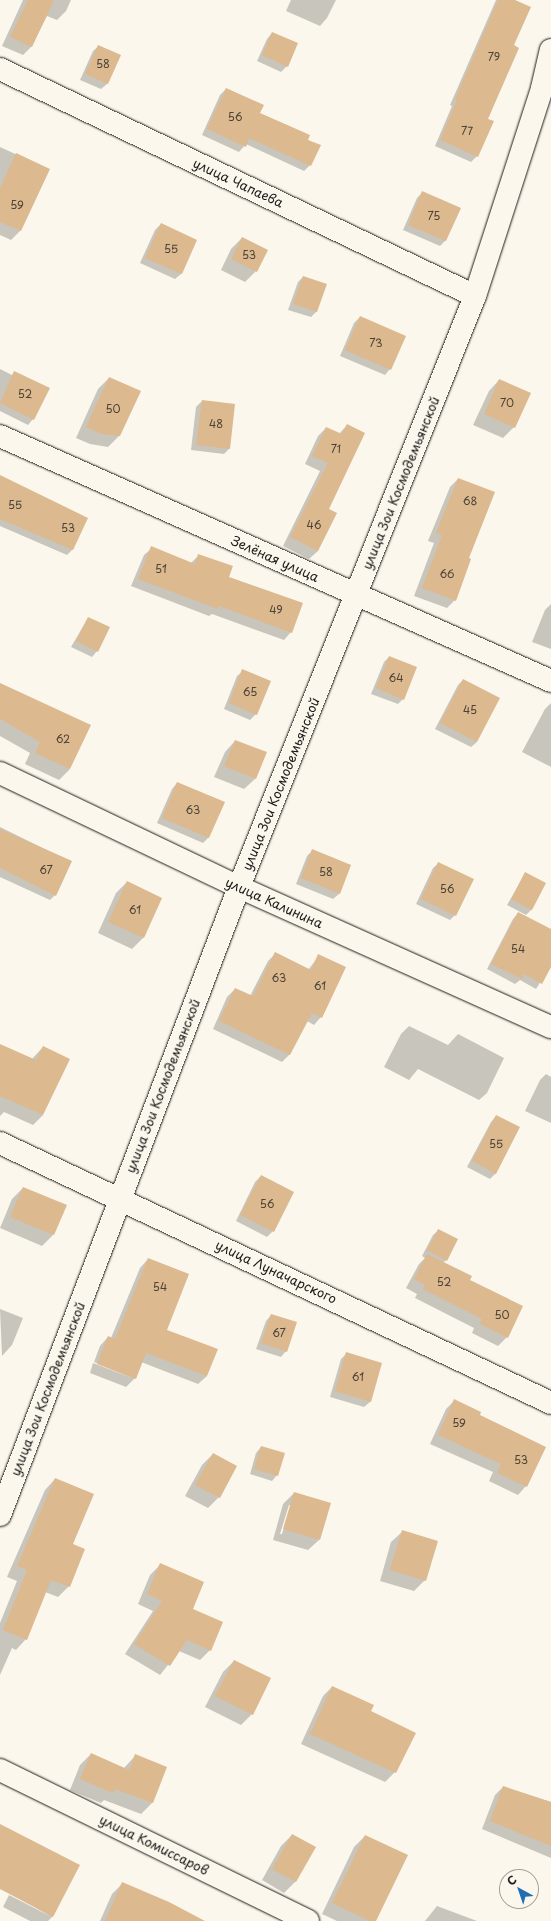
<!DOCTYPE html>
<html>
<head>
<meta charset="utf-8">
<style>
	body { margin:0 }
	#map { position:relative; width:551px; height:1921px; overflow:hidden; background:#fbf7ec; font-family:"Playpen Sans",sans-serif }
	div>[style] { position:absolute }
	.shadow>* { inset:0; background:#0003 }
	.building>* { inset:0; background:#dcb98e }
	.roads { filter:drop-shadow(0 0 1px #1c1c1c) drop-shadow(0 0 1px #1c1c1c) }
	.minor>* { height:22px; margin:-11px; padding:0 11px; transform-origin:11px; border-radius:11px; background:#fbf7ec }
	.secondary>* { height:22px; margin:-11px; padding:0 11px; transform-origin:11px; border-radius:11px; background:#fbf7ec }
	span { translate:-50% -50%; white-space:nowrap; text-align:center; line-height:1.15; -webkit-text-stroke:3px #fbf7ec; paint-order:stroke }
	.number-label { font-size:11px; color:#4c4338 }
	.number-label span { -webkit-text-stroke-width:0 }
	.street-label { font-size:13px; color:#1c1c1c }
	.north { position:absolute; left:499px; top:1869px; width:40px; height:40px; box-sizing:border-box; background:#fbf7ec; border:1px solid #a29f99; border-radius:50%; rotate:320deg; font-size:11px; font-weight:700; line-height:16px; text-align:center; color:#1c1c1c }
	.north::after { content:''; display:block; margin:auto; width:14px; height:18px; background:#1f6fb2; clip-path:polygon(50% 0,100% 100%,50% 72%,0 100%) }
</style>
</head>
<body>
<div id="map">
	<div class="shadow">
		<div style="clip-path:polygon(23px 0,71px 0,66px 11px,57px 20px,47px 16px,31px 47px,23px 55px,2px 46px)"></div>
		<div style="clip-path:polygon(291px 0,336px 0,327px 18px,320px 26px,286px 11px)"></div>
		<div style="clip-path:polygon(496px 0,513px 0,512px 46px,487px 119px,477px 156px,471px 162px,435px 146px,452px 106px,450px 105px)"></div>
		<div style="clip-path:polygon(272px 33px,287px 66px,281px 72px,257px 61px,267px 39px)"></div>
		<div style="clip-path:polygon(99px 46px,120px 55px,107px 84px,101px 89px,80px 80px,93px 51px)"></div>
		<div style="clip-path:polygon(226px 89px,259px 114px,307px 140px,310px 165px,304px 171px,246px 144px,239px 152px,202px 135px,220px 95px)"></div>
		<div style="clip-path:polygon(0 147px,48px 169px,20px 231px,11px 240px,0 235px)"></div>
		<div style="clip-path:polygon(423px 192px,460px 209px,445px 241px,440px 246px,403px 230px,417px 198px)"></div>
		<div style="clip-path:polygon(161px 224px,196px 240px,181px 274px,175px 279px,140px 263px,155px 230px)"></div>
		<div style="clip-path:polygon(242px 238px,256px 271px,245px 282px,221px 270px,231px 249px)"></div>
		<div style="clip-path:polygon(303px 277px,326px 285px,316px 312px,311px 317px,288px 310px,298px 282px)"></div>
		<div style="clip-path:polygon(360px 317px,390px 369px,385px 375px,340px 356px,354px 323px)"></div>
		<div style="clip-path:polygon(0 369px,12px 375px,15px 372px,33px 419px,28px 425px,0 411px)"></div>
		<div style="clip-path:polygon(109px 378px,119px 436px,108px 447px,90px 444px,76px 438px,98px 389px)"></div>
		<div style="clip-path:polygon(499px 380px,514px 427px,503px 438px,473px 425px,489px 391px)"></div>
		<div style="clip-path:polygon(202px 401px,229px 449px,224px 454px,191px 450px,196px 407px)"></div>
		<div style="clip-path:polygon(347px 425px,318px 551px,309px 559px,283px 546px,320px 471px,305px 464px,318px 436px,326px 428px,339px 434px)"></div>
		<div style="clip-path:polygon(458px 479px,467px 559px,455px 600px,447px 608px,414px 596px,434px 543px,428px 541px,450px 487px)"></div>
		<div style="clip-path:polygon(0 484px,87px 518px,72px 550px,67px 555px,0 526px)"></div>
		<div style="clip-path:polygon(152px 548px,191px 563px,199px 555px,291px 632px,284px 640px,212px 614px,209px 616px,131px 586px,144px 555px)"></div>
		<div style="clip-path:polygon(551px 604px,551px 649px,532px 642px,545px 610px)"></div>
		<div style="clip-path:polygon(88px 618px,97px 651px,92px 657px,71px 647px)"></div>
		<div style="clip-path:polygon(389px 657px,403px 699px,398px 704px,371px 694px,384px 662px)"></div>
		<div style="clip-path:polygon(243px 671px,256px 714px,250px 720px,224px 709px,237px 676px)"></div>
		<div style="clip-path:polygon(463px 680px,477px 742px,471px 747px,435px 729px,458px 685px)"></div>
		<div style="clip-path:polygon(0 692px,70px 769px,59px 780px,25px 764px,30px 753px,0 736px)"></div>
		<div style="clip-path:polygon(551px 703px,551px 767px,522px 752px,545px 709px)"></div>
		<div style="clip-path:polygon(235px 741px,255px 779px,244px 789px,214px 777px,225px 752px)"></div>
		<div style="clip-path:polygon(177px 783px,209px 837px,203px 843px,157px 823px,172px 789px)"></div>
		<div style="clip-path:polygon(0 827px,71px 862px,55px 895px,50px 900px,0 877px)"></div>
		<div style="clip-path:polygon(313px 850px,350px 865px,339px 894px,333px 899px,296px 884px,307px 856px)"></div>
		<div style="clip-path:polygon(439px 863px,455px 915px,450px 920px,416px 904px,433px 868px)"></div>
		<div style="clip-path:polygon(526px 873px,532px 909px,526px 915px,507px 905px)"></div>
		<div style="clip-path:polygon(127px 882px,161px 898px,143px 938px,132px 949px,98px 933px,116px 893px)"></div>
		<div style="clip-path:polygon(518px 913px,551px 958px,551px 965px,536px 989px,520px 980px,515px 984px,487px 969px,513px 919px)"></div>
		<div style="clip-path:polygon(275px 954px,308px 970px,319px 956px,321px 1017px,314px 1025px,307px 1021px,290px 1054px,282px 1062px,213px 1029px,227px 997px,235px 989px,250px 996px,268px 961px)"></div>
		<div style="clip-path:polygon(409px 1026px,448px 1045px,458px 1034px,504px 1058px,487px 1093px,479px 1100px,418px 1069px,409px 1080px,384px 1067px,401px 1034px)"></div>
		<div style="clip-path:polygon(43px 1047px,43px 1115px,33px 1125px,4px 1112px,0 1116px,0 1049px,32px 1059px)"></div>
		<div style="clip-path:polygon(546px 1074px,551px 1077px,551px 1123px,525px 1111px,540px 1080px)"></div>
		<div style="clip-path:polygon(496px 1116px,496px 1173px,490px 1179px,467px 1167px,491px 1122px)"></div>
		<div style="clip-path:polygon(261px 1176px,273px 1231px,267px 1237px,236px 1221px,255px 1182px)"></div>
		<div style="clip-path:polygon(23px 1188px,66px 1206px,53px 1235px,42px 1246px,0 1228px,12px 1199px)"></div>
		<div style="clip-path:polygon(439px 1230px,446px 1260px,443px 1263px,469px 1280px,507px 1337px,498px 1346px,472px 1333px,474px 1328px,415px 1298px,417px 1294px,406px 1288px,419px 1264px,425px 1258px,422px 1256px,433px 1235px)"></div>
		<div style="clip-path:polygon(148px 1259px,166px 1330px,207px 1376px,198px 1384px,141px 1362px,135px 1378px,126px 1387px,90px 1373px,93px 1363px,132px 1378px,94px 1362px,100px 1346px,108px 1337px,111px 1338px,140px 1268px)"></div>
		<div style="clip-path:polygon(0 1309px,23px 1318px,12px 1345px,2px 1356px)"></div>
		<div style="clip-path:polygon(271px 1315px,286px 1351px,281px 1357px,256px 1349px,266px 1321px)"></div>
		<div style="clip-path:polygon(347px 1353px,381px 1364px,370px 1402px,364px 1407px,330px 1397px,341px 1359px)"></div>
		<div style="clip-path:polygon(454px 1401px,478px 1416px,526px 1486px,518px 1495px,489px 1481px,493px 1472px,430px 1444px,446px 1409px)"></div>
		<div style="clip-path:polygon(261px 1447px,277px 1475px,272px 1481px,250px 1474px,256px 1453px)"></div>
		<div style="clip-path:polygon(213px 1454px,219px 1497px,208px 1508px,185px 1496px,202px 1465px)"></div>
		<div style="clip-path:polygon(55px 1479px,72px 1545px,69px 1586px,58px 1597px,45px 1592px,26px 1639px,16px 1650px,12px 1648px,0 1675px,0 1623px,17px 1581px,7px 1577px,45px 1490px)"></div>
		<div style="clip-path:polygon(evenodd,294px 1493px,319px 1540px,308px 1550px,273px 1540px,283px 1504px,294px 1493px,289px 1505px,291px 1505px,282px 1534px,280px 1534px,289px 1505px)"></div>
		<div style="clip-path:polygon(402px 1532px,425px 1580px,414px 1591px,380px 1581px,391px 1542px)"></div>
		<div style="clip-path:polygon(160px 1565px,192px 1610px,210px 1650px,200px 1660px,179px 1651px,160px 1675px,125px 1654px,153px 1611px,138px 1604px,150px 1575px)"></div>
		<div style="clip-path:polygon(234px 1661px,252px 1714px,241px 1725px,205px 1707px,223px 1672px)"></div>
		<div style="clip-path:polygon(332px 1687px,369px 1712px,395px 1772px,385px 1782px,301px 1744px,323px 1696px)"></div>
		<div style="clip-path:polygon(91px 1754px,124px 1768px,135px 1756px,165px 1767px,152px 1803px,141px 1814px,104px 1800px,101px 1803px,70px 1790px,80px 1765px)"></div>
		<div style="clip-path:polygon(503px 1787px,551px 1802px,551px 1858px,482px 1829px,495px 1795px)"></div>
		<div style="clip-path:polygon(0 1826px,53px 1916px,48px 1921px,30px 1921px,3px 1907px,9px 1895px,50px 1916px,0 1886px)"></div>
		<div style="clip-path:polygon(292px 1835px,314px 1848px,295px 1882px,284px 1893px,262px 1880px,281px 1846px)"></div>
		<div style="clip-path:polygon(365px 1836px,375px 1921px,337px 1921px,322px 1914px,354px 1847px)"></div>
		<div style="clip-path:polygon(123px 1883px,203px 1921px,100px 1921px,112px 1894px)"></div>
		<div style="clip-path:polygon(437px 1906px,477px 1921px,425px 1921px)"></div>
	</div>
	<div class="building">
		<div style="clip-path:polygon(28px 0,54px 0,32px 47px,10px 37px)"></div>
		<div style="clip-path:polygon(498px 0,515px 0,531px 7px,514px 45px,519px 48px,488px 119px,494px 121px,478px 157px,440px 140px,457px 100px,455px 99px)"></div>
		<div style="clip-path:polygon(272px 32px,298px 43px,288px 67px,262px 55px)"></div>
		<div style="clip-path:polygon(98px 45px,121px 55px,108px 84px,85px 74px)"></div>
		<div style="clip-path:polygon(226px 88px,264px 105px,260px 113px,310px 135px,308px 140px,321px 145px,311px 166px,249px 138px,246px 147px,207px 129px)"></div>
		<div style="clip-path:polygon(16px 153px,50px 169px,21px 231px,0 222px,0 188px)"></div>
		<div style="clip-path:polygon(422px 191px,461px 208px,446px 241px,408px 225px)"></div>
		<div style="clip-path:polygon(161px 223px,197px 240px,182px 274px,145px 258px)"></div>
		<div style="clip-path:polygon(242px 237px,268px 250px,257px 272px,231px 259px)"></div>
		<div style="clip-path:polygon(303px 276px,327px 284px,317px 312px,293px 304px)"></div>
		<div style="clip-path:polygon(360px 316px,406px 336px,391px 370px,345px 350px)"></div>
		<div style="clip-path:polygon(14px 371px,50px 388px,34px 420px,0 403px)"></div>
		<div style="clip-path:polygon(109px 377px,141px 391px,120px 436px,101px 434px,86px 427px)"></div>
		<div style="clip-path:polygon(499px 379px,531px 393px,515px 428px,484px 414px)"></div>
		<div style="clip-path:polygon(202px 400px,235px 404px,230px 449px,196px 445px)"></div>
		<div style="clip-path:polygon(347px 424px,365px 433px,329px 509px,337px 513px,318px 551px,290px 537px,328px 463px,312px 456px,326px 427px,342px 434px)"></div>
		<div style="clip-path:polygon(0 475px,88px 518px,73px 550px,0 519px)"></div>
		<div style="clip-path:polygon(458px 478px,495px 492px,469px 558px,471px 559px,456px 601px,422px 588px,442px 535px,436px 533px)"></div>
		<div style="clip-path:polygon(151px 546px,195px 564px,198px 554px,233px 566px,229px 577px,303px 603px,292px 633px,219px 606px,218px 609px,138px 579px)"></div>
		<div style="clip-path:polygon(88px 617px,110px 627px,98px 652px,76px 641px)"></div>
		<div style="clip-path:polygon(389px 656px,417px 667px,404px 700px,376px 688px)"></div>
		<div style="clip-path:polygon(242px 669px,271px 681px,257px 715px,229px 703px)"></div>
		<div style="clip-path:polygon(463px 679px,500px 698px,477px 742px,440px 723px)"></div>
		<div style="clip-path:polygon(0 683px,91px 725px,70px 769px,35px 753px,40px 742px,0 719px)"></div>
		<div style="clip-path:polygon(235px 740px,267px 752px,256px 779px,224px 766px)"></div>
		<div style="clip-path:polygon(177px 782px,225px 802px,209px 838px,162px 818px)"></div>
		<div style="clip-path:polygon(0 829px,72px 861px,56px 896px,0 868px)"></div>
		<div style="clip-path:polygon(312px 849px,351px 865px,340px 894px,301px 878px)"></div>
		<div style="clip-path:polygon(438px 862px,474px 879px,456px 916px,421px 899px)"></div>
		<div style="clip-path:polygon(525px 872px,546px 883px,532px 910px,511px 899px)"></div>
		<div style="clip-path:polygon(127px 881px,162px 898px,144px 938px,108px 922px)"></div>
		<div style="clip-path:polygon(518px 912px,551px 929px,551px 967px,542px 984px,524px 974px,522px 979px,491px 964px)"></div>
		<div style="clip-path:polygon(275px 952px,311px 970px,318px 954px,346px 967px,322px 1018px,312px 1013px,290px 1055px,219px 1021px,235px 988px,253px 996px)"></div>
		<div style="clip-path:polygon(0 1044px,36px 1060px,43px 1046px,70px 1059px,43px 1115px,0 1096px)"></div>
		<div style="clip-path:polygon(496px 1115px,520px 1127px,496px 1174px,472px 1161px)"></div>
		<div style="clip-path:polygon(261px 1175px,294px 1192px,274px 1232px,240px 1215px)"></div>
		<div style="clip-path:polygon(23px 1187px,67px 1205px,54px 1235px,10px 1217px)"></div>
		<div style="clip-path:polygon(438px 1229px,458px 1239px,447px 1261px,427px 1250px)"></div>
		<div style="clip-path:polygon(427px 1254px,472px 1276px,470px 1280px,523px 1306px,508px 1338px,480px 1324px,482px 1319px,423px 1289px,425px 1285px,414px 1279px)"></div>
		<div style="clip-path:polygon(148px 1258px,189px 1274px,167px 1330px,218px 1349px,207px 1376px,146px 1353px,136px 1379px,97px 1364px,108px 1336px,115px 1339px)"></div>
		<div style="clip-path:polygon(271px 1314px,297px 1322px,287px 1352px,261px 1343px)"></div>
		<div style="clip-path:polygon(346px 1352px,382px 1363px,371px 1402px,335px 1391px)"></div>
		<div style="clip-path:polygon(454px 1399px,481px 1412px,480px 1415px,546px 1447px,527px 1487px,497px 1473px,501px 1464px,438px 1435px)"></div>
		<div style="clip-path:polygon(261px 1446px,285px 1453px,278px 1476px,254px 1469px)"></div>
		<div style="clip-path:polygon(213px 1453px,237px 1466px,220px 1498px,195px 1485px)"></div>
		<div style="clip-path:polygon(55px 1478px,94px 1494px,73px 1544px,85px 1549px,70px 1587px,51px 1580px,27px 1640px,3px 1630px,27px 1570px,17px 1566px)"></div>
		<div style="clip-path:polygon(294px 1492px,331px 1503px,320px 1540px,283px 1529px)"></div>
		<div style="clip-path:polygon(402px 1530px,438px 1541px,426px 1581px,390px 1570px)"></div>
		<div style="clip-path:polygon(160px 1563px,204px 1582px,193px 1609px,223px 1622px,211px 1651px,187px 1640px,170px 1666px,134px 1644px,162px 1601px,147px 1594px)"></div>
		<div style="clip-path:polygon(234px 1660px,271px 1678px,253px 1715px,215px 1696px)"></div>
		<div style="clip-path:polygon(332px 1686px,374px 1705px,371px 1711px,416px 1733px,396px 1773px,310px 1734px)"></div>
		<div style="clip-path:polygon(91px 1753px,129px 1770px,135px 1754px,167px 1767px,153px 1803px,115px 1789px,113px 1793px,80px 1779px)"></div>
		<div style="clip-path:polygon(503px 1786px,551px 1802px,551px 1846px,490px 1821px)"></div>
		<div style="clip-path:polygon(0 1824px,80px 1865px,53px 1917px,0 1889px)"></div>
		<div style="clip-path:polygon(292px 1834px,316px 1847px,296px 1882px,272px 1869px)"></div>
		<div style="clip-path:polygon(365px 1835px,408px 1855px,376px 1921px,370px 1921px,332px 1903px)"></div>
		<div style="clip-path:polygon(122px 1882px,169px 1902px,205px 1921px,105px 1921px)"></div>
	</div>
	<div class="roads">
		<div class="minor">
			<div style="left:0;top:69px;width:526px;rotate:25.54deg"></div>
			<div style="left:0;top:436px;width:603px;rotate:23.97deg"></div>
			<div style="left:0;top:773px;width:265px;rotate:25.5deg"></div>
			<div style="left:239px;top:887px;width:342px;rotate:24.2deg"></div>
			<div style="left:0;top:1515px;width:672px;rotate:-69.16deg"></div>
			<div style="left:239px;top:887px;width:636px;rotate:-68.23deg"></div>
			<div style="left:475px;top:296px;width:219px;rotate:-72.1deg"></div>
			<div style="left:542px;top:88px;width:39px;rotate:-77deg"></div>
		</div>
		<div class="secondary">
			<div style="left:0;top:1143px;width:609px;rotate:25.26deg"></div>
			<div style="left:0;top:1770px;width:343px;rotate:26.1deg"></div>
		</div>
	</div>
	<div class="number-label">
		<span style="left:494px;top:57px">79</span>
		<span style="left:103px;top:64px">58</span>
		<span style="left:235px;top:117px">56</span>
		<span style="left:467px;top:131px">77</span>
		<span style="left:17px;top:205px">59</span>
		<span style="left:434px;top:216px">75</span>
		<span style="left:171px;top:249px">55</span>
		<span style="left:249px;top:255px">53</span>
		<span style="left:376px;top:343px">73</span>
		<span style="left:25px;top:394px">52</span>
		<span style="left:507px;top:403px">70</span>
		<span style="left:113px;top:409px">50</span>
		<span style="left:216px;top:424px">48</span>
		<span style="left:336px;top:449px">71</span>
		<span style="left:470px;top:501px">68</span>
		<span style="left:15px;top:505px">55</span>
		<span style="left:314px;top:525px">46</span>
		<span style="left:68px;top:528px">53</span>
		<span style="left:161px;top:569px">51</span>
		<span style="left:447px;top:574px">66</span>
		<span style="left:276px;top:610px">49</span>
		<span style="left:396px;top:678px">64</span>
		<span style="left:250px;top:692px">65</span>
		<span style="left:470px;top:710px">45</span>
		<span style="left:63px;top:739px">62</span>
		<span style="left:193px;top:810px">63</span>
		<span style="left:46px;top:870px">67</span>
		<span style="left:326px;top:872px">58</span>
		<span style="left:447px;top:889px">56</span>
		<span style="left:135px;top:910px">61</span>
		<span style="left:518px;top:949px">54</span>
		<span style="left:279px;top:978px">63</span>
		<span style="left:320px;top:986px">61</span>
		<span style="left:496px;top:1144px">55</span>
		<span style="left:267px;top:1204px">56</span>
		<span style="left:444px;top:1282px">52</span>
		<span style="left:160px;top:1287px">54</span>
		<span style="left:502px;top:1315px">50</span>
		<span style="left:279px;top:1333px">67</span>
		<span style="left:358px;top:1377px">61</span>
		<span style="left:459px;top:1423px">59</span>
		<span style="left:521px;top:1460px">53</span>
	</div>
	<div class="street-label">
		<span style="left:238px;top:183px;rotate:25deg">улица Чапаева</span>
		<span style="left:401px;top:483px;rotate:-68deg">улица Зои Космодемьянской</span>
		<span style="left:275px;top:559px;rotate:24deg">Зелёная улица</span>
		<span style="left:281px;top:784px;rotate:-68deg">улица Зои Космодемьянской</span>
		<span style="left:274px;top:903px;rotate:24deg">улица Калинина</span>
		<span style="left:163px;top:1086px;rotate:-69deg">улица Зои Космодемьянской</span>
		<span style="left:276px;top:1272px;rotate:25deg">улица Луначарского</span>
		<span style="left:48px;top:1389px;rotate:-69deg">улица Зои Космодемьянской</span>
		<span style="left:154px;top:1845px;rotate:26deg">улица Комиссаров</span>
	</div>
	<div class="north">С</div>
</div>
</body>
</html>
